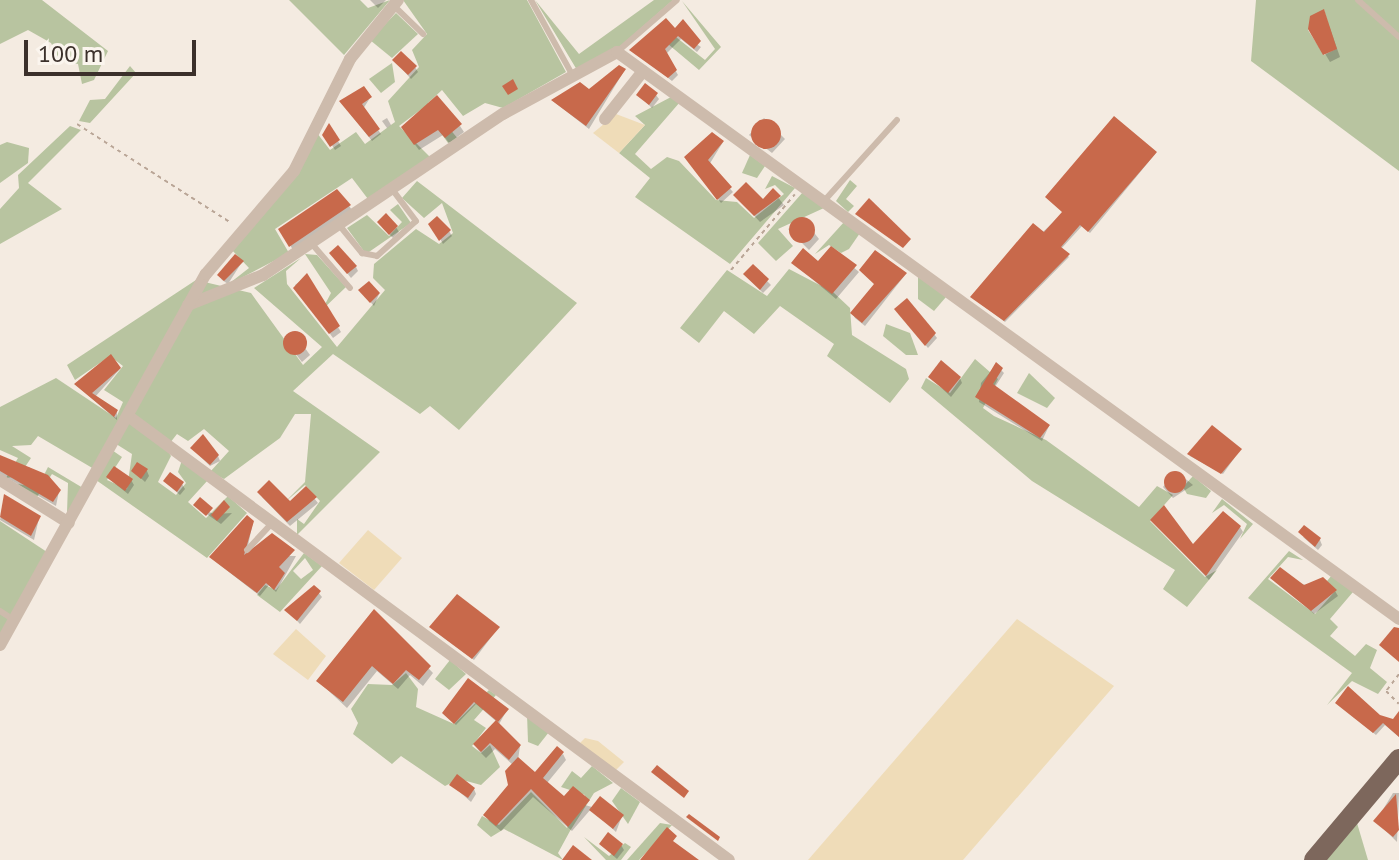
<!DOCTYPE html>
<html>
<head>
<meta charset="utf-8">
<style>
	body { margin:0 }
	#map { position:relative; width:1399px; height:860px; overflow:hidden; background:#f4ebe1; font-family:"PT Sans",sans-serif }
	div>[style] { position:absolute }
	.green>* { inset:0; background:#b8c4a0 }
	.sand>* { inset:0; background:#efdcb8 }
	.shadow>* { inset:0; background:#0003 }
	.building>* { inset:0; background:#c8694b }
	.round { border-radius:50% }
	.path>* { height:2px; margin-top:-1px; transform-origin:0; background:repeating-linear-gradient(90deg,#b9a596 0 4px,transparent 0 8px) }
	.service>* { height:6px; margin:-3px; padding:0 3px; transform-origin:3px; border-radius:3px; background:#cdbbac }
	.minor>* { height:12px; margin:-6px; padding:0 6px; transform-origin:6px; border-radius:6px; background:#cdbbac }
	.primary>* { height:20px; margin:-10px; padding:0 10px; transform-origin:10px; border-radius:10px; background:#7d675c }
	span { translate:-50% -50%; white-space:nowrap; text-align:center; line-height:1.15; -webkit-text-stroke:6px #fbf5ee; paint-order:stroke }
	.scale { position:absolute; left:24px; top:40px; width:172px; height:36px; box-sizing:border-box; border:4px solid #3b302b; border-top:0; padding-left:10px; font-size:24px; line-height:28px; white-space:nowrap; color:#3b302b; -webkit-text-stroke:6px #fbf5ee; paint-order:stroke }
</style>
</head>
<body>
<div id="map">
	<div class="green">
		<div style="clip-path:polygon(0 0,42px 0,108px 51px,94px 80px,82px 84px,78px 64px,60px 61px,51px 43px,28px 30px,0 44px)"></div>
		<div style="clip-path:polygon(289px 0,360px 0,368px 8px,390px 0,344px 55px)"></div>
		<div style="clip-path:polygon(403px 0,527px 0,566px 72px,503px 108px,485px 103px,463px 116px,442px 90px,428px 103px,459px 140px,448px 143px,423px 108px,399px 126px,430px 157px,371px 203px,352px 178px,275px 229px,289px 253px,226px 286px,249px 268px,231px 249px,317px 133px,330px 150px,356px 132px,365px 144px,395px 122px,388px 101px,419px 67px,412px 50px,427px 34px)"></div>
		<div style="clip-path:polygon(535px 0,579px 54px,654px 0,673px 0,616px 50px,577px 70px)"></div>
		<div style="clip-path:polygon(evenodd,1256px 0,1399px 0,1399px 171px,1251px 61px,1256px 0,1324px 10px,1336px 49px,1324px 55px,1308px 30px,1324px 10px)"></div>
		<div style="clip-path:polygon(682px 1px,721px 47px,699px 70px,662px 39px,667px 30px,705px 60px,715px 49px)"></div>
		<div style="clip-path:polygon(396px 13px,418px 34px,392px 58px,370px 40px)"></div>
		<div style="clip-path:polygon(392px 63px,395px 82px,381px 93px,369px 79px)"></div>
		<div style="clip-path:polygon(130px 66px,136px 73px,90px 123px,79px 121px,90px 100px,105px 99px)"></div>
		<div style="clip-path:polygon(671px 97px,680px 102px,635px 154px,651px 169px,667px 157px,679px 161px,716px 200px,737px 202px,754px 218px,784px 194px,775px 185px,765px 189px,772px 176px,795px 188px,730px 264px,635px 197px,650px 178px,619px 153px,645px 125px,635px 116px)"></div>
		<div style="clip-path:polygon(70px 126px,81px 130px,28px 183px,62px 209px,0 244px,0 209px,19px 188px,18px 175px)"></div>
		<div style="clip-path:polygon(7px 142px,29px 148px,28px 163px,0 183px,0 145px)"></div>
		<div style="clip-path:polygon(750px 155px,765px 166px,757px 178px,742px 173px)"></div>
		<div style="clip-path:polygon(850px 180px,857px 186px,846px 199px,854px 206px,848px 212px,836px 201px)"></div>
		<div style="clip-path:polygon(evenodd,417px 181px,577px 303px,459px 430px,430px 406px,420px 414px,333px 354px,293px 391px,380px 452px,297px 535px,297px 519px,304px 524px,320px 501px,305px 485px,285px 502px,305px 482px,311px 414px,295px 414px,280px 438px,224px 479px,210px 472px,229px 451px,204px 429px,188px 441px,177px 434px,166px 448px,171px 456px,158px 482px,176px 495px,186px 483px,178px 472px,182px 460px,208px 480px,188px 502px,206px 518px,228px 496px,247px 513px,207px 558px,96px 480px,94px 469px,38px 436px,31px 445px,12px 446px,31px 458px,19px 476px,6px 478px,18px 458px,0 450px,0 407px,56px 378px,116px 418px,123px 402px,104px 390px,123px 366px,110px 356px,75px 380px,67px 365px,196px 280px,251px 293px,303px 365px,322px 347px,254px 288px,301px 258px,286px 271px,287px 284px,337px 347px,385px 290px,373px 278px,374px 264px,416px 229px,439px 244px,453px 233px,442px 203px,424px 218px,402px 198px,417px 181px,113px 442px,132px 454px,127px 489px,107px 480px,122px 457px,109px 448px,113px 442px)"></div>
		<div style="clip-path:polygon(803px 192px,824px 208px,778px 229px,793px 246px,776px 261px,758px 243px)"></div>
		<div style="clip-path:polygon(398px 204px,411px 223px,366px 254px,347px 228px,367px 215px,389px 236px,402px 222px,390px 210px)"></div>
		<div style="clip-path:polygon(845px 221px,860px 233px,849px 249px,841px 253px,829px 245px,815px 254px)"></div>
		<div style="clip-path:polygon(305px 254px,317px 255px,346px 287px,322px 310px,331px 293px)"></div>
		<div style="clip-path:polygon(789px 269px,833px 292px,850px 308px,852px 335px,906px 369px,909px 379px,890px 403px,827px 356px,834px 344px,780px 306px,754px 334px,724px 311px,699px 343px,680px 328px,727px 270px,767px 296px)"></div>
		<div style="clip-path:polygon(918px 275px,946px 297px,934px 311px,918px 299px)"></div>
		<div style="clip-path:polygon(886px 324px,910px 333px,918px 355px,906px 355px,883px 336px)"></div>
		<div style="clip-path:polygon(975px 359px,998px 379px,983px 408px,994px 416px,1046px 440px,1139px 507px,1157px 486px,1173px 495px,1150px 521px,1205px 577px,1217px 570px,1187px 607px,1163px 589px,1175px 570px,1032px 481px,921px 388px,926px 378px,950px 393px)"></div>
		<div style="clip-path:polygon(1029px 373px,1055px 398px,1047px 408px,1017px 393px)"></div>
		<div style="clip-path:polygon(48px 467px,83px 488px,67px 513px,68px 483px,52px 474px,37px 497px,17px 484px,38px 487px)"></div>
		<div style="clip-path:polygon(1193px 476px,1211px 491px,1206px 498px,1187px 494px,1183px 487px)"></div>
		<div style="clip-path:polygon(1222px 499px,1253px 524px,1240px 539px,1247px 524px,1224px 505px,1212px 513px)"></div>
		<div style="clip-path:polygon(0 521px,47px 552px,0 637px)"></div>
		<div style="clip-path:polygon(1289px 551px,1303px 560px,1288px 557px,1268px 579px,1315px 614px,1336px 590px,1327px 581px,1332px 575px,1353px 592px,1330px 619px,1338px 627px,1330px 636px,1355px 656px,1366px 644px,1377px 650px,1370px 668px,1387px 682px,1378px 694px,1352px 681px,1327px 705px,1352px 673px,1248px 598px)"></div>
		<div style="clip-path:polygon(evenodd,304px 553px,322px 566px,280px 612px,257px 595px,265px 585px,276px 590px,304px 553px,305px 558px,313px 570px,301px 579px,293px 571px,305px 558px)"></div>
		<div style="clip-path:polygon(450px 660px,466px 674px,449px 690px,435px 679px)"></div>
		<div style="clip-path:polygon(406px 673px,418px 689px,416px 707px,454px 724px,489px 690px,496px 695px,474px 720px,486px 728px,472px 746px,481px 753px,490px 745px,500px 767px,481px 785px,459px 779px,445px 786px,401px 756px,392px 764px,353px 734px,358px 723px,351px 709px,368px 684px,392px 685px)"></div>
		<div style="clip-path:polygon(527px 714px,549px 732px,538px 746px,528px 742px)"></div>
		<div style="clip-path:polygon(592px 766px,613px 783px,594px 793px,570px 831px,558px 853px,563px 860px,504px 829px,491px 837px,477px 825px,482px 816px,499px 825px,531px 792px,567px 828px,585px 795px,561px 787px,572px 771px,581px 778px)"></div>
		<div style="clip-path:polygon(621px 788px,640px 802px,628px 824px,612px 801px)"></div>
		<div style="clip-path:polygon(660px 823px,672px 825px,639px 860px,627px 860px)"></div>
		<div style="clip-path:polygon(1357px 823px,1368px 860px,1326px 860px)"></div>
		<div style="clip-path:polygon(584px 837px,609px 856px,625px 843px,631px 847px,621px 860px,606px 860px)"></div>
	</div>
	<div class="sand">
		<div style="clip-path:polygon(616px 114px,645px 125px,619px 153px,593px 133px)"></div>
		<div style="clip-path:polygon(368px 530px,402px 558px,374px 590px,339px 563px)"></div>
		<div style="clip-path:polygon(1017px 619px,1114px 686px,963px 860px,808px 860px)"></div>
		<div style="clip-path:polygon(296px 629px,326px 656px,308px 680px,273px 654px)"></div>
		<div style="clip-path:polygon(585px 738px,598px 741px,624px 762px,614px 772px,579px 744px)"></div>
	</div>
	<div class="shadow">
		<div style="clip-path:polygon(370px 0,386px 0,378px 8px)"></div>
		<div style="clip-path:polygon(1327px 20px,1340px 57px,1330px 62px,1310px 29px)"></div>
		<div style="clip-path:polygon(675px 30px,701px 47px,697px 52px,681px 39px,666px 54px,678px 75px,672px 81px,632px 50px)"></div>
		<div style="clip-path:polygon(394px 60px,415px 67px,418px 72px,411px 79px)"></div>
		<div style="clip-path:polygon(624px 71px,589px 129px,553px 101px,589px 92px)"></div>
		<div style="clip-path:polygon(638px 95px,656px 95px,659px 99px,652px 108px)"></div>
		<div style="clip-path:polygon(370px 98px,363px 109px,381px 134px,372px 141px,344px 106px)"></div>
		<div style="clip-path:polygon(387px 118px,391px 125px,387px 128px,382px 121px)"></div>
		<div style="clip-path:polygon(764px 118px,785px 139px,772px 153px,749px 135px)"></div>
		<div style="clip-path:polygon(329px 126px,341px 146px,335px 150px,325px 134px)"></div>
		<div style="clip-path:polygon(460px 126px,464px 132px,449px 143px,443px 135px,419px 150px,407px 134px)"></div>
		<div style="clip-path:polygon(723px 142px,709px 165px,733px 192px,721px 203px,689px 162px)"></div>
		<div style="clip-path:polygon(1156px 153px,1090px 233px,1082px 226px,1061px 249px,1069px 257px,1005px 322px,973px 298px,1064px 212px)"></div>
		<div style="clip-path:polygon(773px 191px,784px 205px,760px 222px,735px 195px,763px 202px)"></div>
		<div style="clip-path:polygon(340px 193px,352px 210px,293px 250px,281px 230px)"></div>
		<div style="clip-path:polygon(804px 220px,819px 239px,809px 250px,788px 229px)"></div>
		<div style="clip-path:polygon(382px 227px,396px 227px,399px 232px,393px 238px)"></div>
		<div style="clip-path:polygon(434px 228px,449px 231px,452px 236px,443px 244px)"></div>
		<div style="clip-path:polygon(831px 248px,859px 272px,836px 299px,793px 263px,818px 263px)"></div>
		<div style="clip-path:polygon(335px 258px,356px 267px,358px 271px,351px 278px)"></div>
		<div style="clip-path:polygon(242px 262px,228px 284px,222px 280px,219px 276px)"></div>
		<div style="clip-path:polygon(753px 267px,771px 285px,763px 293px,745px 275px)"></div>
		<div style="clip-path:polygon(905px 275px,865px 326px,855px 318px,852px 313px)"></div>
		<div style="clip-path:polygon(307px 276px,341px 332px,333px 338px,295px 285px)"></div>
		<div style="clip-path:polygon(379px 294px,374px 306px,364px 295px)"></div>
		<div style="clip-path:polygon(899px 314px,934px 334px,937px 338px,928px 348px)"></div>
		<div style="clip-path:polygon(295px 334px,310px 355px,302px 362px,284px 339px)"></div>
		<div style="clip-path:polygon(996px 365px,1004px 373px,995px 387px,1049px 426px,1042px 441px,979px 402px,981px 383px)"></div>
		<div style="clip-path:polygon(120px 369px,95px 397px,117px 411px,117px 420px,76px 385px)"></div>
		<div style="clip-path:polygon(930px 377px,960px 378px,962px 383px,951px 397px)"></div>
		<div style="clip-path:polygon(192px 448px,218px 456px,220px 461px,210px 466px)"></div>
		<div style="clip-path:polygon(1240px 450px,1223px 474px,1190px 456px)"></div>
		<div style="clip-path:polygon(0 459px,25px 474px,29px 467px,59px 491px,56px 506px,0 474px)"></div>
		<div style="clip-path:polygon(133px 471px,147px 471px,149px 476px,145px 482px)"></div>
		<div style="clip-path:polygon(1176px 471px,1193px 485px,1173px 498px,1163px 487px)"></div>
		<div style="clip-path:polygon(108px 478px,131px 480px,134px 485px,128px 494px)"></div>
		<div style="clip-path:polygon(165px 482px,182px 484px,185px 489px,180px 495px)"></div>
		<div style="clip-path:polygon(306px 488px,318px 503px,290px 526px,262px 497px,290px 504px)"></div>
		<div style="clip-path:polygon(5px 497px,39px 518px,34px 540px,0 520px)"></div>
		<div style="clip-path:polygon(195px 506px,214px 514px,232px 513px,221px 524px)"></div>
		<div style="clip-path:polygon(1152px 520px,1193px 547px,1240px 527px,1243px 532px,1209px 580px)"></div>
		<div style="clip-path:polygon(253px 522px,246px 555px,296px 556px,276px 592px,269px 585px,260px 596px,211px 558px)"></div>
		<div style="clip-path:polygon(1303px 537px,1320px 540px,1322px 545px,1318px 550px)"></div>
		<div style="clip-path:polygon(1273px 578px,1335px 591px,1338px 596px,1314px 614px)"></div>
		<div style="clip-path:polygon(314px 587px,322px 597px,300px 624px,287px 610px)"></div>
		<div style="clip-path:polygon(374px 612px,433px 673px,423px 686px,410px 675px,398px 689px,377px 671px,347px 708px,318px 681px)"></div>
		<div style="clip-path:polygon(498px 628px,474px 660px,432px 629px)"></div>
		<div style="clip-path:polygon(468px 681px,507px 710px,498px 726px,520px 746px,518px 760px,535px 775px,563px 754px,566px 760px,547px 783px,565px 799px,622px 816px,616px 832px,591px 809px,572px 831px,533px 797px,501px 831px,489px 821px,486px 815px,510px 785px,513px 765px,495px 749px,486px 758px,479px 751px,475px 745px,497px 722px,476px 704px,456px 725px,446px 716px)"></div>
		<div style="clip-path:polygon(1340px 706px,1393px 721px,1399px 714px,1399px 737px,1385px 725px,1376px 735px)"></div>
		<div style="clip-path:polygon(452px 785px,474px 789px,476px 794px,471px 802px)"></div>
		<div style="clip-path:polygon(1393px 793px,1399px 793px,1397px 842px,1376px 821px)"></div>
		<div style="clip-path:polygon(601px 845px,621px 845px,624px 850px,617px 859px)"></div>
	</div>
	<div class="building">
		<div style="clip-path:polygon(1324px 9px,1337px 49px,1323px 55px,1308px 29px,1310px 16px)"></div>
		<div style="clip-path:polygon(666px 18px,675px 28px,683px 19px,701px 41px,694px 49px,678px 36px,665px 49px,677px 70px,668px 78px,629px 50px)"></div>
		<div style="clip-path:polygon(401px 51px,417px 66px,408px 75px,392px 60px)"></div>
		<div style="clip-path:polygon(619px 65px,626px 69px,586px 126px,551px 100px,580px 82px,589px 89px)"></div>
		<div style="clip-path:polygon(513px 79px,518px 89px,508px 95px,502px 86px)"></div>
		<div style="clip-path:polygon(645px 83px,658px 93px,649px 105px,636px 95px)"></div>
		<div style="clip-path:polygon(364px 86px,372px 97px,362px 104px,380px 129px,369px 137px,339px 101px)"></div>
		<div style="clip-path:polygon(437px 95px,462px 124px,445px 138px,438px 130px,414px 145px,401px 127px)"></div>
		<div style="clip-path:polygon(1114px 116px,1157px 152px,1088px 232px,1080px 225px,1061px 247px,1070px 254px,1004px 321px,970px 297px,1033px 223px,1044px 232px,1062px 212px,1045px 197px)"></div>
		<div class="round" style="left:751px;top:119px;width:30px;height:30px"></div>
		<div style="clip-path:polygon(329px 123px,340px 140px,330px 147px,322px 135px)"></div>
		<div style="clip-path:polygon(712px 132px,724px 141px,708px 160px,732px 187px,717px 200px,684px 157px)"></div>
		<div style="clip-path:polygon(746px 182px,763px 199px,773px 188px,781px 196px,754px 216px,733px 195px)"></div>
		<div style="clip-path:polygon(337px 189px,351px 205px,289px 247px,278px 229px)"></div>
		<div style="clip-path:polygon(869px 198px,911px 239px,903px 248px,855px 214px)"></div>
		<div style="clip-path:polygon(386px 213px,398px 226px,389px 235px,377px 222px)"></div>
		<div style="clip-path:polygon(437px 216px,451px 230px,439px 241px,428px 224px)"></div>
		<div class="round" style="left:789px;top:217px;width:26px;height:26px"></div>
		<div style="clip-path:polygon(338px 245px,357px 266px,347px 274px,329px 253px)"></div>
		<div style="clip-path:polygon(831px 246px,857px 265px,832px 294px,791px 263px,803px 248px,818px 261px)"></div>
		<div style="clip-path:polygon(875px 250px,907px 273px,862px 323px,850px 313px,874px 284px,859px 270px)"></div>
		<div style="clip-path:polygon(235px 254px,244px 261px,224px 281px,217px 275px)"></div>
		<div style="clip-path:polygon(753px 264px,769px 279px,760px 290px,743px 274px)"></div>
		<div style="clip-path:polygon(307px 273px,340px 326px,329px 334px,293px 288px)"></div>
		<div style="clip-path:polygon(369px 281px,380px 293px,370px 303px,358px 290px)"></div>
		<div style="clip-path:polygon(907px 298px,936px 333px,925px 346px,894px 309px)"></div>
		<div class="round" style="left:283px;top:331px;width:24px;height:24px"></div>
		<div style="clip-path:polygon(111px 354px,121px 368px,92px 393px,118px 410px,114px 417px,74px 384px)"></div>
		<div style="clip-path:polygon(941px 360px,961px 377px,948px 393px,928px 377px)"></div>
		<div style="clip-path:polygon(996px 362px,1003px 368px,993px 384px,1050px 425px,1040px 438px,975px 397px)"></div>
		<div style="clip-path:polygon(1212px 425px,1242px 449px,1221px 474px,1187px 454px)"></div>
		<div style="clip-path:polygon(203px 434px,219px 455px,210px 465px,190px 448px)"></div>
		<div style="clip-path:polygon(0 455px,48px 475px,61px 490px,53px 502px,0 471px)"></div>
		<div style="clip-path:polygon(137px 462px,148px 469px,141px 479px,131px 471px)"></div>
		<div style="clip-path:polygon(114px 466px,133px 479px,125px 491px,106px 477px)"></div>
		<div class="round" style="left:1164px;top:471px;width:22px;height:22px"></div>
		<div style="clip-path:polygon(170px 472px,184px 482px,177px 492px,163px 481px)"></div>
		<div style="clip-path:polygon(269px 480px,290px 501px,306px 486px,317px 497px,287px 522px,257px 492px)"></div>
		<div style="clip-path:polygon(4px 494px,41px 516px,31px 536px,0 517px)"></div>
		<div style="clip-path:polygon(200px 497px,213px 508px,206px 516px,193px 505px)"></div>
		<div style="clip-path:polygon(224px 500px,230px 507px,217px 521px,211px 515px)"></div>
		<div style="clip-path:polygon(1164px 505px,1193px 544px,1223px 511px,1241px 526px,1206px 576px,1150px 520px)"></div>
		<div style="clip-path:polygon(247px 515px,254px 521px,244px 555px,272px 533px,295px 550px,279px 567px,285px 573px,274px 590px,266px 583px,257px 593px,209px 557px)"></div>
		<div style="clip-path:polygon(1304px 525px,1321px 538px,1315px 547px,1298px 532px)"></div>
		<div style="clip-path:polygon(1280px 567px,1304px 585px,1323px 577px,1337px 590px,1311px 611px,1270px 578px)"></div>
		<div style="clip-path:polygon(314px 585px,321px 591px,297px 621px,284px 610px)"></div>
		<div style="clip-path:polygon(457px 594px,500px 627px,472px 659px,429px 627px)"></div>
		<div style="clip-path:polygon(374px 609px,431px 666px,419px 680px,406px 670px,393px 684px,372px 666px,343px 702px,316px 681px)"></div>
		<div style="clip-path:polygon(1394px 627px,1399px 628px,1399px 662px,1379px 645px)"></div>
		<div style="clip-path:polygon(468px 678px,509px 709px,498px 722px,474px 702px,454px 724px,442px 713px)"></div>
		<div style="clip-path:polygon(1348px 686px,1380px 715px,1393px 719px,1399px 711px,1399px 737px,1383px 723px,1373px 733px,1335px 703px)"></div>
		<div style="clip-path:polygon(496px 720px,521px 745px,509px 760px,490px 743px,481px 752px,473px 744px)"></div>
		<div style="clip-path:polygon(557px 746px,564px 752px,543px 778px,564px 796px,573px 786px,590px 800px,568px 827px,531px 789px,496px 826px,483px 815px,508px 785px,505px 771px,518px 757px,535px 772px)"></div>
		<div style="clip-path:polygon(657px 765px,689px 791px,684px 798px,651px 772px)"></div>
		<div style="clip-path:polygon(457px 774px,475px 788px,468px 798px,449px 785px)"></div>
		<div style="clip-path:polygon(1396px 794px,1399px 830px,1393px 837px,1373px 821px)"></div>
		<div style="clip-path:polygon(600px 796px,624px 815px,613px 829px,589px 810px)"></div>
		<div style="clip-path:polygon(689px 814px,720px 837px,718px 841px,686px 817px)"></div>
		<div style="clip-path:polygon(667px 827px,677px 836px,673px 841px,699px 860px,640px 860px)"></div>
		<div style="clip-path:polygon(608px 832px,623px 844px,614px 856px,599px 844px)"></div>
		<div style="clip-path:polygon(573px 845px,592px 860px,562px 860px)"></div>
	</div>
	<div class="path">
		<div style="left:77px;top:124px;width:183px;rotate:32.7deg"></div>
		<div style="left:731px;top:270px;width:99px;rotate:-49.9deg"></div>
		<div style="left:1399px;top:674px;width:21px;rotate:127deg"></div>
		<div style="left:1386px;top:691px;width:18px;rotate:45deg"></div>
	</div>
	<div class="service">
		<div style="left:531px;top:0;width:87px;rotate:61.1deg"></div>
		<div style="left:1358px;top:0;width:55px;rotate:42.1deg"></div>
		<div style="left:393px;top:5px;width:42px;rotate:44deg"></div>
		<div style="left:617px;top:52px;width:79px;rotate:-40.9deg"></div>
		<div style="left:824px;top:201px;width:109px;rotate:-48deg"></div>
		<div style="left:340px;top:226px;width:35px;rotate:51deg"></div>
		<div style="left:362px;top:253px;width:15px;rotate:11deg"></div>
		<div style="left:377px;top:256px;width:52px;rotate:-41.9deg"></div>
		<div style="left:416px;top:221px;width:38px;rotate:-127deg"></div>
		<div style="left:312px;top:244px;width:58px;rotate:49.2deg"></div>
		<div style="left:247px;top:550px;width:35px;rotate:-47deg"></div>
		<div style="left:0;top:611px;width:17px;rotate:33deg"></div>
	</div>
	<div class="minor">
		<div style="left:605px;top:119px;width:61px;rotate:-51.6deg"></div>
		<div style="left:188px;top:305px;width:81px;rotate:-21.8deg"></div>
		<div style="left:263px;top:275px;width:289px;rotate:-33.9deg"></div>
		<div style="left:503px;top:114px;width:130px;rotate:-28.5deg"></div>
		<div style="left:617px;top:52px;width:966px;rotate:35.94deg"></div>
		<div style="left:128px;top:416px;width:747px;rotate:36.46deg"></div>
		<div style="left:0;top:480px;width:81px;rotate:31.9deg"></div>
		<div style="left:0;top:645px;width:424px;rotate:-61deg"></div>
		<div style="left:206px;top:274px;width:135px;rotate:-49.5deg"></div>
		<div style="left:294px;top:171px;width:125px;rotate:-63.4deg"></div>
		<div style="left:350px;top:59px;width:76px;rotate:-50.9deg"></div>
	</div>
	<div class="primary">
		<div style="left:1314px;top:860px;width:132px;rotate:-49.9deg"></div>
	</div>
	<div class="scale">100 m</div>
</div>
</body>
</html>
